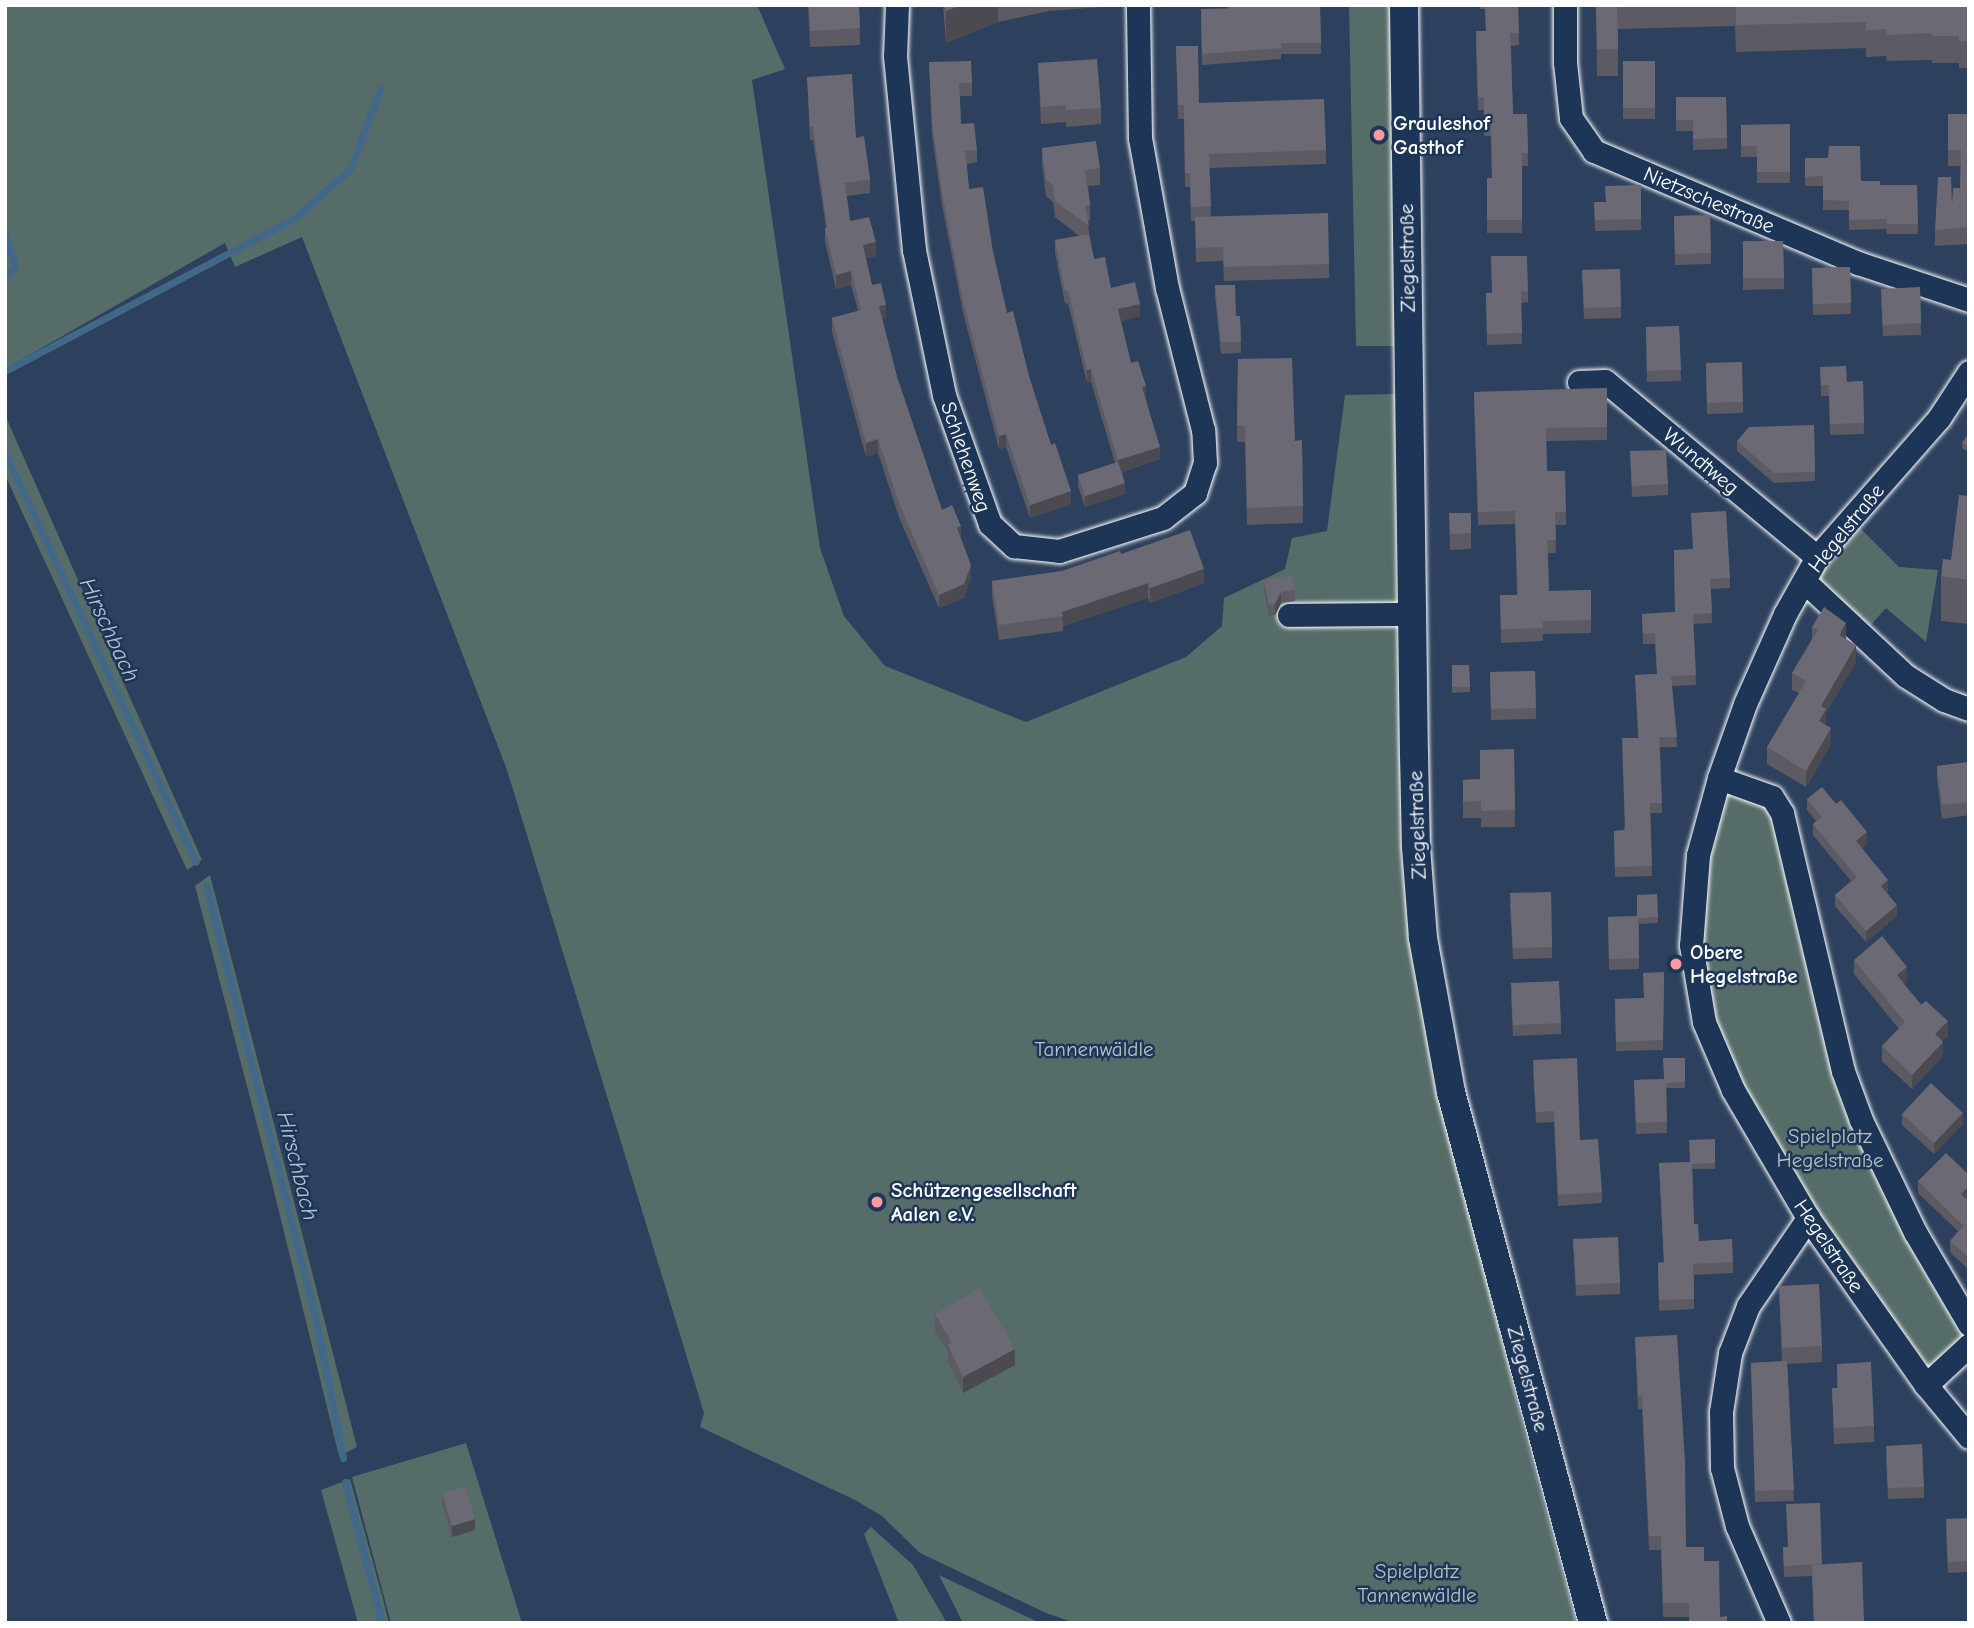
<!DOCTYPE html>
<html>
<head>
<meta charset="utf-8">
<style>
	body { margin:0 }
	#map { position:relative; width:1974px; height:1628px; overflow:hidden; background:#2d405d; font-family:"Comic Neue",sans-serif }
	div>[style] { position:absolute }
	.green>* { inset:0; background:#556c69 }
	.stream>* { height:7px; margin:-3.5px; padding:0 3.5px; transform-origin:3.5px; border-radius:3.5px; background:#426889 }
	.roads { filter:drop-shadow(0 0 2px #fff) drop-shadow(0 0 2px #fff) }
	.minor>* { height:23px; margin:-11.5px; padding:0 11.5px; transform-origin:11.5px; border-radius:11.5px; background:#1d3557 }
	.major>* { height:28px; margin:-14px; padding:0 14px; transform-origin:14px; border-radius:14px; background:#1d3557 }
	.wall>* { inset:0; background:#5c5b64 }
	.shaded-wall>* { inset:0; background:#4b4a51 }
	.building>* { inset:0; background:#6b6a74 }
	.dots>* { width:19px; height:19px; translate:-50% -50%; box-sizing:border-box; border:4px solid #1d3557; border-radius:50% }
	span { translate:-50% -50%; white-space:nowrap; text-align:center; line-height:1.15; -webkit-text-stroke:5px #1d3557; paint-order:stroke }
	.poi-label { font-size:21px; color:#fff; font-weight:700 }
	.left { translate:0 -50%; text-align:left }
	.street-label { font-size:21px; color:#fff }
	.park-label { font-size:21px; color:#bbc4c3 }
	.water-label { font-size:23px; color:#b3c3d0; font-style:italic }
	.frame { position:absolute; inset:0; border:7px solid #fff; pointer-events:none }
</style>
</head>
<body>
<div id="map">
	<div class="green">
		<div style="clip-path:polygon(5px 5px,757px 5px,785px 69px,752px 80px,820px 548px,844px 616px,885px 666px,1026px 722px,1186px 657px,1222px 626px,1224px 598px,1285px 569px,1292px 538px,1327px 531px,1345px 395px,1395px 394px,1397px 625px,1405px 845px,1435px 1060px,1524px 1432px,1576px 1623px,1075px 1623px,1046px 1613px,920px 1553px,882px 1516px,855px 1500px,700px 1427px,704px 1413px,507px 770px,302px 237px,235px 267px,225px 243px,5px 369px)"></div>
		<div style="clip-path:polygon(1349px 5px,1394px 5px,1399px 346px,1356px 346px)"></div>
		<div style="clip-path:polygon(5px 415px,202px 860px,187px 870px,5px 475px)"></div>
		<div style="clip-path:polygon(1855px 523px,1899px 567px,1938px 570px,1926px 642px,1886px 608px,1867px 629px,1812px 581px)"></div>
		<div style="clip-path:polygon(1719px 778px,1772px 797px,1843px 1071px,1969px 1324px,1969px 1345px,1926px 1385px,1733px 1090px,1691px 945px)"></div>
		<div style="clip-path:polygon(210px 875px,357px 1447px,339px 1456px,269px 1171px,195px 886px)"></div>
		<div style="clip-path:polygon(466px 1443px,522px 1623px,391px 1623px,352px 1477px)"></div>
		<div style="clip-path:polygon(350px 1479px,383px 1599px,389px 1623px,358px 1623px,321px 1490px)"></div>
		<div style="clip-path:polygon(871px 1527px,913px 1565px,947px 1623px,899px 1623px,864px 1534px)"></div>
		<div style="clip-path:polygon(939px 1575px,1040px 1623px,963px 1623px)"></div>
	</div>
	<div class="stream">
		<div style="left:5px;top:232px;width:36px;rotate:74deg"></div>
		<div style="left:15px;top:267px;width:13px;rotate:138deg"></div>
		<div style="left:5px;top:371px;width:324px;rotate:-27.8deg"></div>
		<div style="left:292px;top:220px;width:77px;rotate:-41.3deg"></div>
		<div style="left:350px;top:169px;width:87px;rotate:-69.1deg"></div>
		<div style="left:5px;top:453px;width:451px;rotate:65deg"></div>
		<div style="left:206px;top:885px;width:439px;rotate:75.8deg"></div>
		<div style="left:314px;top:1311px;width:150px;rotate:78.8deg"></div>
		<div style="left:345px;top:1482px;width:146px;rotate:75.3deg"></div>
	</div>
	<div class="roads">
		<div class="minor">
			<div style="left:897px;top:5px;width:51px;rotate:92.2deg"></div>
			<div style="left:895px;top:56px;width:195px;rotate:84.4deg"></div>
			<div style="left:914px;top:250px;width:148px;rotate:78.3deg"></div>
			<div style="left:944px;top:395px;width:137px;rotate:70.4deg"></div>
			<div style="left:990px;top:524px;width:33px;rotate:43deg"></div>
			<div style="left:1014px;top:546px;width:45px;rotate:6.3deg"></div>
			<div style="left:1059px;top:551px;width:109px;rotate:-17.6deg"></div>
			<div style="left:1163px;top:518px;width:41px;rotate:-38deg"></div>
			<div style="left:1195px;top:493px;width:32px;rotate:-72deg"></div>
			<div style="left:1205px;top:463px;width:33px;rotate:-93deg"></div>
			<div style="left:1203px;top:430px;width:146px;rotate:-104.2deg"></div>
			<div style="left:1167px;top:288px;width:152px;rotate:-100.2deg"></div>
			<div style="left:1140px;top:138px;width:133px;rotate:-90.9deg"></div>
			<div style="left:1565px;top:5px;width:57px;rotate:90deg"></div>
			<div style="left:1565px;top:62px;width:56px;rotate:83.9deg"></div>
			<div style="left:1571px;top:118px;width:40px;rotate:55.1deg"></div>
			<div style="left:1594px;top:151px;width:287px;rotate:23deg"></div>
			<div style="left:1858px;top:263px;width:117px;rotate:18.4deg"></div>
			<div style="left:1969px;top:372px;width:55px;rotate:123.1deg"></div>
			<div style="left:1939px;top:418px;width:185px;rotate:131.3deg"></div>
			<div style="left:1817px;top:557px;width:65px;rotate:119.3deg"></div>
			<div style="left:1785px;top:614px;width:98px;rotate:114deg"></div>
			<div style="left:1745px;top:704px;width:78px;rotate:109.4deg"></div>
			<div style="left:1719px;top:778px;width:80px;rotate:105.3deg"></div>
			<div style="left:1698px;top:855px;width:90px;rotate:94.4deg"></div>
			<div style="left:1691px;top:945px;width:78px;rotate:80.4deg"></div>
			<div style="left:1704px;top:1022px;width:74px;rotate:66.9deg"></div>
			<div style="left:1733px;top:1090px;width:148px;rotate:59.6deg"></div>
			<div style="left:1808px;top:1218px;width:204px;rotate:54.8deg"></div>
			<div style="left:1926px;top:1385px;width:67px;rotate:50.4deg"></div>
			<div style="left:1579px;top:382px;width:26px;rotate:-2deg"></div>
			<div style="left:1605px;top:381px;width:276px;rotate:39.7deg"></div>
			<div style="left:1804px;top:581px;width:139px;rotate:43deg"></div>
			<div style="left:1906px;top:676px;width:45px;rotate:32.3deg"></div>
			<div style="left:1944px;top:700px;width:27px;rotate:20deg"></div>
			<div style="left:1289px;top:615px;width:122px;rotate:-0.5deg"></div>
			<div style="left:1719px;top:778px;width:56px;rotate:19.7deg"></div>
			<div style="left:1772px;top:797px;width:19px;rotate:58deg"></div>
			<div style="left:1782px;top:813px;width:265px;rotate:76.7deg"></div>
			<div style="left:1843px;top:1071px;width:52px;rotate:69.8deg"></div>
			<div style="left:1861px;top:1120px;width:124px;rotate:64.3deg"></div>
			<div style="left:1915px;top:1232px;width:107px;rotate:59.6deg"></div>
			<div style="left:1926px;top:1385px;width:59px;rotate:-42.9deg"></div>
			<div style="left:1779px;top:1623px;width:106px;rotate:-113.4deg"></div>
			<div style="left:1737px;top:1526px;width:60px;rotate:-104.5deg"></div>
			<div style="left:1722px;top:1468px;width:56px;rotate:-91deg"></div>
			<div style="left:1721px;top:1412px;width:60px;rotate:-81.3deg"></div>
			<div style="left:1730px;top:1353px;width:50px;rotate:-69deg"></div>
			<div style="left:1748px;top:1306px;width:107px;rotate:-55.7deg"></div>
		</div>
		<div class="major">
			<div style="left:1404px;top:5px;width:749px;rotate:89.24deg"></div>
			<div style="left:1414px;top:754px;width:93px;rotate:88.8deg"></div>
			<div style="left:1416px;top:847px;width:91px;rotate:85.6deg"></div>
			<div style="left:1423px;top:938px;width:157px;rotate:79.7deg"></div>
			<div style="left:1451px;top:1092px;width:550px;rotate:75.03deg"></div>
		</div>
	</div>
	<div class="wall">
		<div style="clip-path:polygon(808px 5px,859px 5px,860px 45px,810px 47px)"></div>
		<div style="clip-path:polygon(943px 5px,1101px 5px,1101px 7px,1049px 11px,998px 22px,946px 43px)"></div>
		<div style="clip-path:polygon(1320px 5px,1321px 54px,1281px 54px,1281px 59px,1202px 65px,1201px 9px)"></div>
		<div style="clip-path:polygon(1480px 5px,1518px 5px,1519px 45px,1511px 46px,1513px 114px,1527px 114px,1528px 166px,1522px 166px,1522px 233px,1487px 233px,1487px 178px,1492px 178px,1491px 136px,1484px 136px,1484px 110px,1478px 110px,1476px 44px,1486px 31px,1485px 9px,1480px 9px)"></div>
		<div style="clip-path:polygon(1596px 5px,1969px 5px,1969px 68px,1959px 68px,1959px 63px,1932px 63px,1932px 60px,1887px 61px,1886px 56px,1866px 57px,1866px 48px,1736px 52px,1735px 26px,1618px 29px,1618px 76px,1597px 76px)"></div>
		<div style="clip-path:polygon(1176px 46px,1199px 103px,1326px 150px,1326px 164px,1209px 168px,1211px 217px,1329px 264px,1329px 278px,1224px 281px,1223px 261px,1196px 262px,1195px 221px,1191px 221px,1190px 187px,1185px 187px,1184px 119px,1178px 119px)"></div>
		<div style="clip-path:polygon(1623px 61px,1655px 61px,1655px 119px,1623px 119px)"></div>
		<div style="clip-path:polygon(929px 62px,972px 83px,972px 96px,960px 96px,961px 124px,977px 150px,977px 162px,967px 164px,969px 189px,993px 252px,1007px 313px,1071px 504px,1030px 518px,1006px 447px,999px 449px,963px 313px,942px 205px,932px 135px)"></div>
		<div style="clip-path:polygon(1038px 63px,1101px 108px,1101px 124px,1066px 127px,1066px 122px,1041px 124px)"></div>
		<div style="clip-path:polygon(807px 77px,856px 138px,870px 179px,870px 193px,847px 196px,850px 221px,876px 256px,866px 258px,872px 285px,886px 318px,882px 319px,897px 377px,942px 510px,961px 539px,971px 578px,964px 598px,939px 608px,900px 520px,878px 453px,866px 457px,832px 332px,832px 318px,858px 311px,851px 285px,836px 289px,825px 242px,825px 228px,826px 227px,813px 140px,810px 140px)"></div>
		<div style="clip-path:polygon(1676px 97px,1726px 97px,1727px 149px,1693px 150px,1693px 131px,1676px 131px)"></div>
		<div style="clip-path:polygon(1948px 114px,1969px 114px,1969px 244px,1935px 246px,1935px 230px,1952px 205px,1960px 188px,1961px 166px,1948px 166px)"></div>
		<div style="clip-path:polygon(1790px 124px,1790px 183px,1757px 183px,1757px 157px,1741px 157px,1741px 125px)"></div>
		<div style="clip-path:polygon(1042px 148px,1100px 168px,1100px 185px,1088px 186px,1090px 205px,1090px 221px,1088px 221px,1089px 234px,1094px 259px,1111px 288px,1140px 316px,1121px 321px,1131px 363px,1146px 399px,1160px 459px,1122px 472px,1125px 494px,1085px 507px,1078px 486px,1078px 475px,1115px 463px,1091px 382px,1087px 383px,1068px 303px,1065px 304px,1055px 253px,1055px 240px,1079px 236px,1055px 217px,1053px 202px,1046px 196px,1042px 164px)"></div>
		<div style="clip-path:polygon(1805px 158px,1861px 181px,1880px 185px,1917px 185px,1918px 234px,1887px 234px,1886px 229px,1849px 230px,1849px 210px,1823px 210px,1823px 186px,1805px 186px)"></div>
		<div style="clip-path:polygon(1641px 185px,1641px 230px,1595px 231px,1594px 202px,1606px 202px)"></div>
		<div style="clip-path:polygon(1710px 215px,1711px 264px,1675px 265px,1674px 216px)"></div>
		<div style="clip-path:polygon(1743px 241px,1783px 241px,1784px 289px,1743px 290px)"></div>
		<div style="clip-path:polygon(1850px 267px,1851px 314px,1813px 315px,1812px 268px)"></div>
		<div style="clip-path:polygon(1620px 269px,1621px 318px,1584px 319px,1582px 270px)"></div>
		<div style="clip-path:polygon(1215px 285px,1236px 316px,1240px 316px,1241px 353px,1221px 354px,1215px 296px)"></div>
		<div style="clip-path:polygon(1920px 287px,1921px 335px,1883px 336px,1881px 300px)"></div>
		<div style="clip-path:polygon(1528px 291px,1528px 302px,1521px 303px,1522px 344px,1487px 345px,1486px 293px)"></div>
		<div style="clip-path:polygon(1679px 326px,1681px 381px,1647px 382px,1646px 327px)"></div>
		<div style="clip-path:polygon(1238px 359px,1295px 441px,1302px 440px,1303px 523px,1247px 525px,1245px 442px,1237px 442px)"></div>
		<div style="clip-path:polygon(1706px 363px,1743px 402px,1743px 413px,1707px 414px)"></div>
		<div style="clip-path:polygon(1820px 367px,1847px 382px,1863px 381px,1864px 434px,1830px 435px,1829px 396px,1821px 396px)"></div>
		<div style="clip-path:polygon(1607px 388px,1607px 440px,1546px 441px,1547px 471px,1566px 512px,1566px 525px,1555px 525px,1556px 553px,1548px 553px,1549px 591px,1591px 590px,1591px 633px,1543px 634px,1543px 641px,1501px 643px,1500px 595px,1517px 595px,1515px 524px,1478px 525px,1474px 392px)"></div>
		<div style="clip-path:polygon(1814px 425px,1815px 481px,1774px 483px,1737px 451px,1737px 441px)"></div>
		<div style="clip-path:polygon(1969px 433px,1969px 453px,1962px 448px,1962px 443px)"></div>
		<div style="clip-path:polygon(1630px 451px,1668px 484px,1668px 495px,1632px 497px)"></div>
		<div style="clip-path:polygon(1969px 496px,1969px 624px,1941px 621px,1941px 576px,1951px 560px)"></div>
		<div style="clip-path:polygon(1449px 513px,1471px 513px,1471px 549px,1450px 550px)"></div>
		<div style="clip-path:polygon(1674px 550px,1730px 578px,1730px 588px,1711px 589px,1712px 623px,1693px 624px,1696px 685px,1672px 686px,1677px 747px,1660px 747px,1662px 813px,1650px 813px,1652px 876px,1615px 877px,1614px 831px,1624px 830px,1638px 738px,1635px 675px,1657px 674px,1655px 644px,1643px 644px,1642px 614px,1675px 612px)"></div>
		<div style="clip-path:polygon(1121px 554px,1204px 583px,1150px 603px,1148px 598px,1063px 626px,1063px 631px,999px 640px,992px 596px,992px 581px,1062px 571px)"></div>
		<div style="clip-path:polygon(1264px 581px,1295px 590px,1295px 601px,1281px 603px,1275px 615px,1269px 616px,1264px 592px)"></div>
		<div style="clip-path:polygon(1812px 627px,1846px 639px,1856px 662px,1826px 713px,1826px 725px,1831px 745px,1806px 787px,1767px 764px,1767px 747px,1799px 693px,1792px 690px,1792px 673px,1812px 639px)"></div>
		<div style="clip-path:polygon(1452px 665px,1469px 665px,1470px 692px,1452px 693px)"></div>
		<div style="clip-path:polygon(1535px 671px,1536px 719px,1491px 720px,1490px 672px)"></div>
		<div style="clip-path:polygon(1514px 749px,1515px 827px,1481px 827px,1481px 818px,1463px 818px,1463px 780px,1480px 779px)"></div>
		<div style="clip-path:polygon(1969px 762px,1969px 815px,1942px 819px,1937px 780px,1937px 766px)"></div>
		<div style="clip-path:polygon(1807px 799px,1867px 843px,1862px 848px,1888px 891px,1887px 893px,1897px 916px,1866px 942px,1835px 906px,1835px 895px,1851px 881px,1813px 835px,1813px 824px,1816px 821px,1807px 810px)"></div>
		<div style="clip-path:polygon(1551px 892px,1552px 958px,1513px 959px,1510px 904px)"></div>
		<div style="clip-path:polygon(1657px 894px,1658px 923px,1639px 924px,1639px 969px,1609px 970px,1608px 917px,1637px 916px)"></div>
		<div style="clip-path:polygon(1854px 960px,1907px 981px,1904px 984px,1948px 1036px,1942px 1041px,1943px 1056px,1912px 1089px,1882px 1061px,1882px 1046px,1899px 1029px,1854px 974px)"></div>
		<div style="clip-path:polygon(1664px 972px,1663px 1050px,1616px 1051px,1615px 999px,1644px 998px)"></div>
		<div style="clip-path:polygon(1511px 994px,1561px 1023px,1561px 1034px,1513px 1036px)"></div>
		<div style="clip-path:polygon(1685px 1058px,1685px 1088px,1666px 1088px,1667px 1133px,1636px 1134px,1634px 1080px,1664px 1079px)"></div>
		<div style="clip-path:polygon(1533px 1071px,1580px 1140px,1602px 1192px,1602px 1203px,1558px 1206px,1554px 1122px,1536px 1123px)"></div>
		<div style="clip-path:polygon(1902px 1114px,1963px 1124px,1934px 1154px,1902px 1125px)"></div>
		<div style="clip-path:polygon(1715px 1139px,1715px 1169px,1692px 1169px,1694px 1224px,1699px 1241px,1733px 1262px,1733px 1273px,1694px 1275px,1694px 1309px,1659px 1311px,1658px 1263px,1664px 1262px,1659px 1163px,1690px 1162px)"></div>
		<div style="clip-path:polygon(1969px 1175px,1969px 1197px,1967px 1199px,1969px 1202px,1969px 1270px,1950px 1252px,1950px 1241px,1958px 1231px,1918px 1193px,1918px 1181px)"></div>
		<div style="clip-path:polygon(1573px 1239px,1620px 1283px,1620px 1294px,1576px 1296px)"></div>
		<div style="clip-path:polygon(1779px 1286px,1822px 1346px,1822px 1362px,1787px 1364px,1794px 1501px,1755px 1502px,1751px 1363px,1782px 1361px)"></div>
		<div style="clip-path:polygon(935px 1314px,1015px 1365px,963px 1393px,948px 1362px,948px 1352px,935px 1331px)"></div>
		<div style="clip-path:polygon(1635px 1337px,1686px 1547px,1704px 1547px,1689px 1617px,1663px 1617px,1661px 1550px,1649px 1550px,1642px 1409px,1638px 1409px)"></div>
		<div style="clip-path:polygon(1837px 1364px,1874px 1426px,1874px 1442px,1834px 1444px,1832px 1388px,1837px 1388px)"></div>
		<div style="clip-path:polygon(1886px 1457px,1924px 1487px,1924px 1498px,1888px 1499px)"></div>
		<div style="clip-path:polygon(442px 1494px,475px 1530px,452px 1537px,442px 1505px)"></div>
		<div style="clip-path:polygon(1969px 1518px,1969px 1572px,1948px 1573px,1946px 1530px)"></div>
		<div style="clip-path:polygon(1783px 1547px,1822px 1564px,1864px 1623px,1814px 1623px,1812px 1576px,1784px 1577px)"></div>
	</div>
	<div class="shaded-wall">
		<div style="clip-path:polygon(961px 5px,998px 5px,998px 22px,946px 43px,946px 11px)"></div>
		<div style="clip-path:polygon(876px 242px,876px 256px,863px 259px,863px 245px)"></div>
		<div style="clip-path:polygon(851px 271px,851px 285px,836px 289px,836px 275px)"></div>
		<div style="clip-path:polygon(1140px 304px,1140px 316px,1118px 322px,1118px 309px)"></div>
		<div style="clip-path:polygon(886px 305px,886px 318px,879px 320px,879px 306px)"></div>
		<div style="clip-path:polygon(1091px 369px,1091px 382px,1087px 383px,1087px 370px)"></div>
		<div style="clip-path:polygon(1146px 386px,1146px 399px,1142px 387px)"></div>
		<div style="clip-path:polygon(1006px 434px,1006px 447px,999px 449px,999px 436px)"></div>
		<div style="clip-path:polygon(878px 439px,878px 453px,866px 457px,866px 443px)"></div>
		<div style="clip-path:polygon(1160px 447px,1160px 459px,1118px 473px,1118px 460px)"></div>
		<div style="clip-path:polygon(1125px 483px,1125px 494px,1085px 507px,1085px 496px)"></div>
		<div style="clip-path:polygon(1071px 491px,1071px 504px,1030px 518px,1030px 505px)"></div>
		<div style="clip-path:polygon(961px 526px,961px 540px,957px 528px)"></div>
		<div style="clip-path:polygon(971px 565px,971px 578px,964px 598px,939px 608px,939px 595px)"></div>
		<div style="clip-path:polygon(1204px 569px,1204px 583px,1150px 603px,1150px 588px)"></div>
		<div style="clip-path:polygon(1148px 583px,1148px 598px,1063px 626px,1062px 612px)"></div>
		<div style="clip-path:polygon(1281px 592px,1281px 603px,1275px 615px,1275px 604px)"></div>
		<div style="clip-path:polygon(1846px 623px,1846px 640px,1839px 635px)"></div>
		<div style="clip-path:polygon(1856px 645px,1856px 662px,1826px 713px,1826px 726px,1819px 721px,1821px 706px)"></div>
		<div style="clip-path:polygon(1831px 728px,1831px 745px,1806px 787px,1806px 771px)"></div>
		<div style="clip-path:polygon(1867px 832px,1867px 843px,1856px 852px,1856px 841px)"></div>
		<div style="clip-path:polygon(1888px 880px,1888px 891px,1881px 898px,1881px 886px)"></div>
		<div style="clip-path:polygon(1897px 905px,1897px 916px,1866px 942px,1866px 931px)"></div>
		<div style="clip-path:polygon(1907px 967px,1907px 981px,1897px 990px,1897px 975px)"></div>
		<div style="clip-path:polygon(1948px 1021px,1948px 1036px,1935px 1048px,1935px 1034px)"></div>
		<div style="clip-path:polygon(1943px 1042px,1943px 1056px,1912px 1089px,1912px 1075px)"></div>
		<div style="clip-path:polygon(1963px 1113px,1963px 1124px,1934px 1154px,1934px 1143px)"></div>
		<div style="clip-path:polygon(1969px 1186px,1969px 1197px,1961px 1205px,1961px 1194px)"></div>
		<div style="clip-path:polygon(1015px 1349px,1015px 1365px,963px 1393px,963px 1377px)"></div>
		<div style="clip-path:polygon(475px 1519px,475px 1530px,452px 1537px,452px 1526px)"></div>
	</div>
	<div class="building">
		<div style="clip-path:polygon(809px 5px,859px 5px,860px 28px,810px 31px)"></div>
		<div style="clip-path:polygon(945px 5px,961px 5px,946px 11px)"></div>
		<div style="clip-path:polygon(1228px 5px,1320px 5px,1321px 43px,1281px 43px,1281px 48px,1202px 54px,1201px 9px,1228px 9px)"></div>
		<div style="clip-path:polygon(1485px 5px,1518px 5px,1519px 33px,1510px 33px,1513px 114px,1527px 114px,1528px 153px,1522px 153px,1522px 220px,1487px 220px,1487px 178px,1492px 178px,1491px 123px,1484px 123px,1484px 97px,1478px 97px,1476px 31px,1486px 31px)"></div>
		<div style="clip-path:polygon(1596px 5px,1617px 5px,1618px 49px,1597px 49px)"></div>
		<div style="clip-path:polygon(1736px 5px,1969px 5px,1969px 41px,1959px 41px,1959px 36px,1932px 36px,1932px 33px,1887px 35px,1886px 29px,1866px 30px,1866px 22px,1736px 25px)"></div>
		<div style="clip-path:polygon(1176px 46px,1198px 46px,1199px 103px,1324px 99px,1326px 150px,1209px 154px,1211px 206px,1191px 207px,1190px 173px,1185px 173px,1184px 105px,1178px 105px)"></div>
		<div style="clip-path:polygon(1097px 59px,1101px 108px,1066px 110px,1066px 105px,1041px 107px,1038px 63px)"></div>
		<div style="clip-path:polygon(971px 61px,972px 83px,959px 83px,961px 124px,974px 123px,977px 150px,965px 151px,969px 189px,983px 187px,993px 252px,1007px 313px,1013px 311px,1029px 376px,1051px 445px,1055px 443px,1071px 491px,1030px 505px,1006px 434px,999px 436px,963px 301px,942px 192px,932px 122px,929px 62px)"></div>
		<div style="clip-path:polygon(1623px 61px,1655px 61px,1655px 108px,1623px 108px)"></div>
		<div style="clip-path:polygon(852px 74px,856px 138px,864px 136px,870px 179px,845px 183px,850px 221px,869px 217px,876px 242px,863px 245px,872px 285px,881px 283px,886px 305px,879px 306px,897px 377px,942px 510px,952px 505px,961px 526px,957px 528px,971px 565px,964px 584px,939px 595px,900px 506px,878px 439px,866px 443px,832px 318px,861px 310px,851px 271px,836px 275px,825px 228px,827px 227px,813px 126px,810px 127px,807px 77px)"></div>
		<div style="clip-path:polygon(1676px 97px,1726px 97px,1727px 138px,1693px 139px,1693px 120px,1676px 120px)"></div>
		<div style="clip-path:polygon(1948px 114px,1969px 114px,1969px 227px,1935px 230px,1938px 177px,1951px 177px,1952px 205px,1953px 188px,1960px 188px,1961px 150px,1948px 150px)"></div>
		<div style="clip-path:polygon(1790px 124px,1790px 172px,1757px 172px,1757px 146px,1741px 146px,1741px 125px)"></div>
		<div style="clip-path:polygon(1096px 141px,1100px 168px,1085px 170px,1090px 205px,1085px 205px,1089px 226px,1055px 201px,1053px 185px,1046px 180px,1042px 148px)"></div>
		<div style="clip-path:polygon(1829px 146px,1860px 146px,1861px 181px,1880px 181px,1880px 185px,1917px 185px,1918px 224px,1887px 224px,1886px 219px,1849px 220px,1849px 201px,1823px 200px,1823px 176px,1805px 177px,1805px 158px,1828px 158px)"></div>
		<div style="clip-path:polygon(1641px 185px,1641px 219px,1595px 220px,1594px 202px,1606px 202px,1605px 186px)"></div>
		<div style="clip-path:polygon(1328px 213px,1329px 264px,1224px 267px,1223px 247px,1196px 248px,1195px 217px)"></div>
		<div style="clip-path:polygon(1710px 215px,1711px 253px,1675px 254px,1674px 216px)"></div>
		<div style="clip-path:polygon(1089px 234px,1094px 259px,1105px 257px,1111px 288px,1135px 282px,1140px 304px,1118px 309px,1131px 363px,1138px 361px,1146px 386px,1142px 387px,1160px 447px,1118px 460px,1091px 369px,1087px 370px,1068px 291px,1065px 291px,1055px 240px)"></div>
		<div style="clip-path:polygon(1743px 241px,1783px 241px,1784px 278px,1743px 278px)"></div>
		<div style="clip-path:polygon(1491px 256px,1527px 256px,1528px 291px,1521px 292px,1522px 333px,1487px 334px,1486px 293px,1492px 293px)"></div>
		<div style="clip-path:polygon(1850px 267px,1851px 303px,1813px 304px,1812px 268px)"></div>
		<div style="clip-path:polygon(1620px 269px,1621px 307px,1584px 308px,1582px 270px)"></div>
		<div style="clip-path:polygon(1215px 285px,1235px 285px,1236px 316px,1240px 316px,1241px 342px,1221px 342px)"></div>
		<div style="clip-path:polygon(1920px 287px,1921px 323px,1883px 325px,1881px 289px)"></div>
		<div style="clip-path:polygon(1679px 326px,1681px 370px,1647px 371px,1646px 327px)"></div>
		<div style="clip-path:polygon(1292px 358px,1295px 441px,1302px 440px,1303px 506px,1247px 508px,1245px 426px,1237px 425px,1238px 359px)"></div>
		<div style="clip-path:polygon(1742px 362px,1743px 402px,1707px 403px,1706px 363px)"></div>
		<div style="clip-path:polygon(1846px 366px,1847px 382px,1863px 381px,1864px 423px,1830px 424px,1829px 385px,1821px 385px,1820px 367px)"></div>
		<div style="clip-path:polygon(1607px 388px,1607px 427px,1546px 428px,1547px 471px,1565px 471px,1566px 512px,1555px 512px,1556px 540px,1547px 540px,1549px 591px,1591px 590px,1591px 620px,1543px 621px,1543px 628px,1501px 629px,1500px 595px,1518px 595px,1515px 511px,1478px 512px,1474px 392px)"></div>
		<div style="clip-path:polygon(1814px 425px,1815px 472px,1774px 473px,1737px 441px,1749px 427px)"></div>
		<div style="clip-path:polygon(1969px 433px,1969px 448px,1962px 443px)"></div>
		<div style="clip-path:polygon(1666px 450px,1668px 484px,1632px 486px,1630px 451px)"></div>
		<div style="clip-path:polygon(1118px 462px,1125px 483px,1085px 496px,1078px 475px)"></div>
		<div style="clip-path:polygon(1959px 495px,1969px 496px,1969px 580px,1941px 576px,1943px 559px,1951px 560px)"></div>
		<div style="clip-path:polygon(1726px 511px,1730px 578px,1710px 579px,1712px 613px,1693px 614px,1696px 675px,1671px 676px,1677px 737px,1659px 737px,1662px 803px,1650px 803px,1652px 866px,1615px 867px,1614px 831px,1625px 830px,1622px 738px,1639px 738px,1635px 675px,1657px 674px,1655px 633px,1643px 634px,1642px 614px,1675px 612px,1674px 550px,1693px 549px,1691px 513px)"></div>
		<div style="clip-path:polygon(1449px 513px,1471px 513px,1471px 533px,1450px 534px)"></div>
		<div style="clip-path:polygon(1190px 530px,1204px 569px,1150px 588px,1148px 583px,1062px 612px,1063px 616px,999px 625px,992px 581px,1062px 571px,1120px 551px,1121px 554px)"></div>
		<div style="clip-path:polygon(1292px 575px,1295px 590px,1281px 592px,1275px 604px,1269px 605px,1264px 581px)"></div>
		<div style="clip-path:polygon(1824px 607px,1846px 623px,1839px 635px,1856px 645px,1821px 706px,1826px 709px,1819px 721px,1831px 728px,1806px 771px,1767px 747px,1806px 681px,1792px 673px,1818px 630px,1812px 627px)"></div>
		<div style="clip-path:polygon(1452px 665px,1469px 665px,1470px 687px,1452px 687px)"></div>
		<div style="clip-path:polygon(1535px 671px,1536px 708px,1491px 709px,1490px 672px)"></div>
		<div style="clip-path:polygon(1514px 749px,1515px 810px,1481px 811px,1481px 801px,1463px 802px,1463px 780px,1480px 779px,1480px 750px)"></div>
		<div style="clip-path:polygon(1969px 762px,1969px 802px,1942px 805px,1937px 766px)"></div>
		<div style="clip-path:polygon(1822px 787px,1836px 804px,1841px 800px,1867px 832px,1856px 841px,1888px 880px,1881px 886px,1897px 905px,1866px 931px,1835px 895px,1857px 877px,1813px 824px,1822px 817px,1807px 799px)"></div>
		<div style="clip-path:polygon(1551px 892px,1552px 947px,1513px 948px,1510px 893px)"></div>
		<div style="clip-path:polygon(1657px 894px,1658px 917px,1638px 918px,1638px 916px,1637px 916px,1637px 895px)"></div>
		<div style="clip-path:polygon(1638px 916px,1639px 958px,1609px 959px,1608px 917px)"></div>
		<div style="clip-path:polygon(1882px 936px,1907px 967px,1897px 975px,1921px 1005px,1926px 1001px,1948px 1021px,1935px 1034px,1943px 1042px,1912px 1075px,1882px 1046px,1905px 1022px,1854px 960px)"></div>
		<div style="clip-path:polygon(1664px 972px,1663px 1040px,1616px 1042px,1615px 999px,1644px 998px,1643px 973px)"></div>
		<div style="clip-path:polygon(1559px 981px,1561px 1023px,1513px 1025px,1511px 983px)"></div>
		<div style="clip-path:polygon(1577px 1058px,1580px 1140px,1598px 1139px,1602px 1192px,1558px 1195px,1554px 1111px,1536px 1112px,1533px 1060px)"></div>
		<div style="clip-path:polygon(1663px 1058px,1685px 1058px,1685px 1082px,1666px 1083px,1666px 1079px,1664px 1079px)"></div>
		<div style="clip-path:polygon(1666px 1079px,1667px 1122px,1636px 1123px,1634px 1080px)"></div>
		<div style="clip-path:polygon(1931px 1083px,1963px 1113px,1934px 1143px,1902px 1114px)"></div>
		<div style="clip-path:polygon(1715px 1139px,1715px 1163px,1692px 1164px,1692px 1162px,1690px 1162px,1689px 1140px)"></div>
		<div style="clip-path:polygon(1946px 1153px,1969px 1175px,1969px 1186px,1961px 1194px,1969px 1202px,1969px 1258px,1950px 1241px,1964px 1226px,1918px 1181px)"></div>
		<div style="clip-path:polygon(1692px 1162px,1694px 1224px,1698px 1224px,1699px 1241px,1732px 1239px,1733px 1262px,1693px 1264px,1694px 1299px,1659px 1300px,1658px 1263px,1664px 1262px,1659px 1163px)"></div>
		<div style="clip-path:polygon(1618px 1237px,1620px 1283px,1576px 1285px,1573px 1239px)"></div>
		<div style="clip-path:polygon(1819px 1284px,1822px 1346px,1782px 1348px,1779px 1286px)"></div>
		<div style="clip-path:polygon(980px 1288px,1015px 1349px,963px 1377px,948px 1345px,952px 1343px,935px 1314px)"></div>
		<div style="clip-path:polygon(1677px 1335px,1685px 1462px,1686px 1547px,1704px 1547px,1704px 1561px,1719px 1561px,1720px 1617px,1727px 1616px,1727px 1623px,1689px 1623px,1689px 1603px,1663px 1603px,1661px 1536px,1649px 1536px,1642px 1395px,1638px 1396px,1635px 1337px)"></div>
		<div style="clip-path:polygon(1787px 1361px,1794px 1490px,1755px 1491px,1751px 1363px)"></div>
		<div style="clip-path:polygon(1871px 1362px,1874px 1426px,1834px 1428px,1832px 1388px,1838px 1388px,1837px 1364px)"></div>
		<div style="clip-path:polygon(1922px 1444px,1924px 1487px,1888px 1488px,1886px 1446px)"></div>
		<div style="clip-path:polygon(465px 1487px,475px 1519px,452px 1526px,442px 1494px)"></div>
		<div style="clip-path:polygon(1820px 1503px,1822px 1564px,1784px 1566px,1783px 1547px,1788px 1547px,1786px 1504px)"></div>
		<div style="clip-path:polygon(1969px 1518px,1969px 1561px,1948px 1562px,1946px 1519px)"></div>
		<div style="clip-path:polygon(1862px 1562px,1864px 1623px,1814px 1623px,1812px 1565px)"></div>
	</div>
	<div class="dots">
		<div style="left:1379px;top:135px;background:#ff9aa2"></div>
		<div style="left:1676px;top:964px;background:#ff9aa2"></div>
		<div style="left:877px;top:1202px;background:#ff9aa2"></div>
	</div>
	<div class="poi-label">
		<span class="left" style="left:1393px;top:135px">Grauleshof<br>Gasthof</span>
		<span class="left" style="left:1690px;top:964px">Obere<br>Hegelstraße</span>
		<span class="left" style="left:891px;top:1202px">Schützengesellschaft<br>Aalen e.V.</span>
	</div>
	<div class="street-label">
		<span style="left:1709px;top:200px;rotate:23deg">Nietzschestraße</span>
		<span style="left:1407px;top:258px;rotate:-91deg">Ziegelstraße</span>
		<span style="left:966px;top:457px;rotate:71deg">Schlehenweg</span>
		<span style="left:1701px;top:461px;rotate:40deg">Wundtweg</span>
		<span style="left:1846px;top:528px;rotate:-51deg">Hegelstraße</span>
		<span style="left:1417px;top:825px;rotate:-92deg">Ziegelstraße</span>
		<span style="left:1829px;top:1246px;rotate:56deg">Hegelstraße</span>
		<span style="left:1528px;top:1379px;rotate:75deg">Ziegelstraße</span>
	</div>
	<div class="park-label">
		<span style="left:1094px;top:1049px">Tannenwäldle</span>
		<span style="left:1830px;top:1148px">Spielplatz<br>Hegelstraße</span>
		<span style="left:1417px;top:1583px">Spielplatz<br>Tannenwäldle</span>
	</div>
	<div class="water-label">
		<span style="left:109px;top:630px;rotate:65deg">Hirschbach</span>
		<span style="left:297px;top:1166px;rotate:76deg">Hirschbach</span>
	</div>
	<div class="frame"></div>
</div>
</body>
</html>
